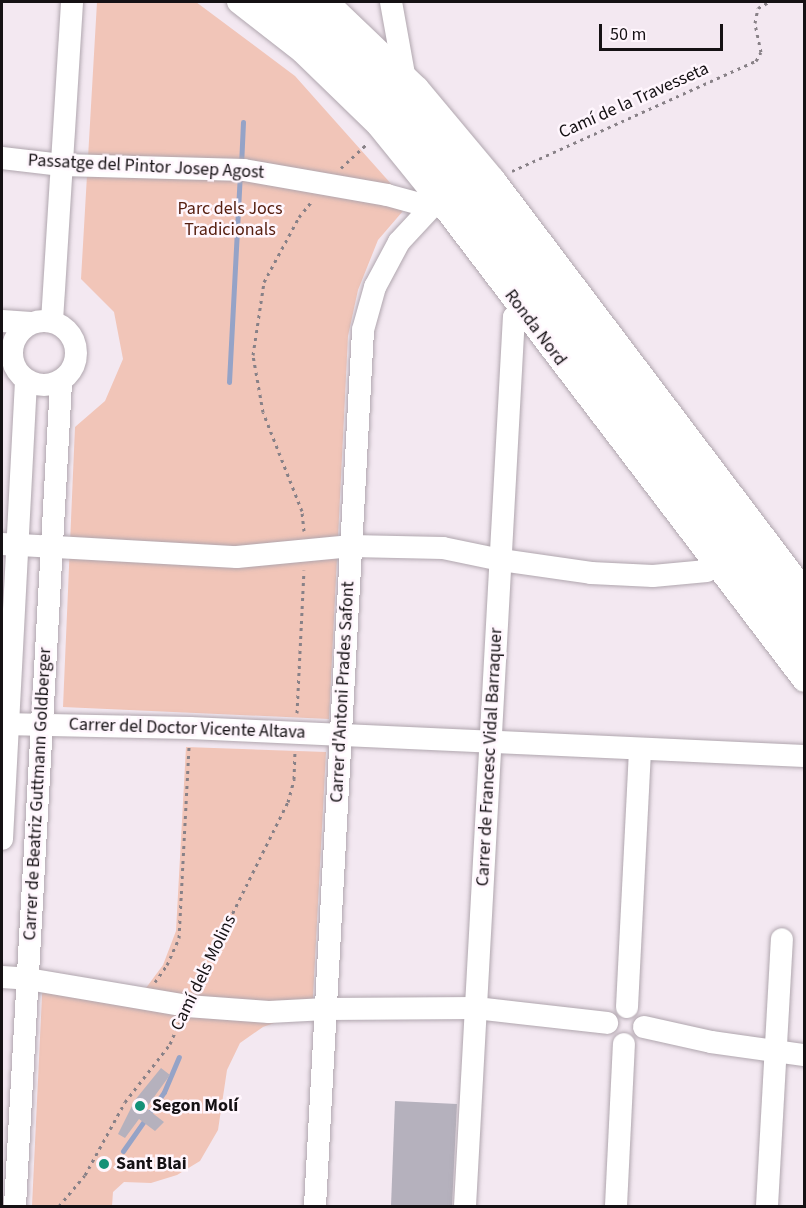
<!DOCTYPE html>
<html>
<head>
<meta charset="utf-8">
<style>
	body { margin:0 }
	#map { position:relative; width:806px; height:1208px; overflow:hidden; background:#f3e8f1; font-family:"Source Sans 3",sans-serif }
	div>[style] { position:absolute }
	.green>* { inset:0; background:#f1c5b8 }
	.stream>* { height:5px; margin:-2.5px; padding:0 2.5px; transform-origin:2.5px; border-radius:2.5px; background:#95a3c7 }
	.building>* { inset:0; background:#b5b1bd }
	.path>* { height:3px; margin-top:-1.5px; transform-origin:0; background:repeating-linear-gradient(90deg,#888187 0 3px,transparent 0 7.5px) }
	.roads { filter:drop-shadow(0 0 2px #b0a6ae) drop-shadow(0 0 2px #b0a6ae) }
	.minor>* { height:22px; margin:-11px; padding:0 11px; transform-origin:11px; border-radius:11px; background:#fff }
	.minor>.ring { margin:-11px; padding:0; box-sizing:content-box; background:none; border:22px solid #fff; border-radius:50% }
	.major>* { height:28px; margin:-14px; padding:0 14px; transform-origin:14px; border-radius:14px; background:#fff }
	.dots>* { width:16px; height:16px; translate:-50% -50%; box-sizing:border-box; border:3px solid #fff6fd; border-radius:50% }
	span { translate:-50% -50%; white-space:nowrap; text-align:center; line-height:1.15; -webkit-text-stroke:5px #fff6fd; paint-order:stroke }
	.street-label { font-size:18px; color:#151114 }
	.park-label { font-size:18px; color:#572011 }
	.poi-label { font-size:18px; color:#151114; font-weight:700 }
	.left { translate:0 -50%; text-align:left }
	.frame { position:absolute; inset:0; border:3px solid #151114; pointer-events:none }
	.scale { position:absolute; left:599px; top:24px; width:124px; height:27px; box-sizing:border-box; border:3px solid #151114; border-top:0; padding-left:8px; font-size:18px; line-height:21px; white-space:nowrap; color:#151114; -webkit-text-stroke:4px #fff6fd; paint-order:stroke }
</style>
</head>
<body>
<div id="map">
	<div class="green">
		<div style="clip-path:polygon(97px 2px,196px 2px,295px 76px,409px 204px,378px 240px,358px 290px,348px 336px,329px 719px,63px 707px,75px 427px,105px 401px,123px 359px,114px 312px,81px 279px)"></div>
		<div style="clip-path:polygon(186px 747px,326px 752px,312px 1016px,291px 1017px,263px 1027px,240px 1043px,227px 1070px,218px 1130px,200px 1161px,177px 1175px,151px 1183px,124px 1182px,113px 1192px,112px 1206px,32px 1206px,43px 975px,143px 992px,163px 965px,176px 931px)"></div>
	</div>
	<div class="stream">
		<div style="left:241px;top:166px;width:44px;rotate:-87.4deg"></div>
		<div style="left:229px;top:382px;width:207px;rotate:-87deg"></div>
		<div style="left:150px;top:1112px;width:24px;rotate:-55deg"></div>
		<div style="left:164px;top:1092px;width:38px;rotate:-67deg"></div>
		<div style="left:123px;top:1151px;width:35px;rotate:-55deg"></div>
	</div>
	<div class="building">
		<div style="clip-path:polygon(161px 1068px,170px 1075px,146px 1108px,164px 1122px,155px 1131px,139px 1119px,125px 1138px,118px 1134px,135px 1100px)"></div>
		<div style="clip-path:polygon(395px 1101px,457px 1104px,452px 1206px,391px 1206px)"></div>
	</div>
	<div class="path">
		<div style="left:341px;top:168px;width:35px;rotate:-43deg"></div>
		<div style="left:512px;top:171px;width:268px;rotate:-24.3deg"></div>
		<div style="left:756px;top:61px;width:10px;rotate:-61deg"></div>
		<div style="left:761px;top:52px;width:30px;rotate:-102deg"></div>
		<div style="left:755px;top:23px;width:15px;rotate:-79deg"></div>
		<div style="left:758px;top:8px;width:13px;rotate:-29deg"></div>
		<div style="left:304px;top:531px;width:20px;rotate:-96deg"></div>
		<div style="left:302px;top:511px;width:106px;rotate:-111.5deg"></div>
		<div style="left:263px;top:412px;width:58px;rotate:-100deg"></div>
		<div style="left:253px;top:355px;width:74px;rotate:-81.4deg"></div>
		<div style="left:264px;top:282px;width:74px;rotate:-61.7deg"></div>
		<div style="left:299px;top:217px;width:19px;rotate:-51deg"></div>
		<div style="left:297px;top:713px;width:143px;rotate:-87.2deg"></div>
		<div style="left:155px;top:982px;width:21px;rotate:-55deg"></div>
		<div style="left:167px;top:965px;width:30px;rotate:-66deg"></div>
		<div style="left:179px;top:938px;width:192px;rotate:-87deg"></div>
		<div style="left:196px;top:987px;width:207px;rotate:-63.6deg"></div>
		<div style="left:288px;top:802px;width:24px;rotate:-75deg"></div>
		<div style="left:294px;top:779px;width:27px;rotate:-88deg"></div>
		<div style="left:59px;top:1206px;width:40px;rotate:-50deg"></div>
		<div style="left:85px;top:1175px;width:83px;rotate:-61.3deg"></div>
		<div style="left:125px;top:1102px;width:73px;rotate:-52.2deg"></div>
		<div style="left:170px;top:1044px;width:23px;rotate:-67deg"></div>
	</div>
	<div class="roads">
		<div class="minor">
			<div style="left:238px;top:2px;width:81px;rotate:38deg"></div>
			<div style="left:302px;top:52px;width:106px;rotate:44.2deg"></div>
			<div style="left:378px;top:126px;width:95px;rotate:51deg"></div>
			<div style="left:438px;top:200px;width:604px;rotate:52.73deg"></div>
			<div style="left:328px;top:2px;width:124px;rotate:43.7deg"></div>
			<div style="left:418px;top:88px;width:119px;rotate:50.1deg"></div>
			<div style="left:494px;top:179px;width:514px;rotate:52.91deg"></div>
			<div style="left:391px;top:2px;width:73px;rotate:79.8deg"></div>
			<div style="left:2px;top:158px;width:60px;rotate:6.7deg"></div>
			<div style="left:62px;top:165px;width:182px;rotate:1.6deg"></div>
			<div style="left:244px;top:170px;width:145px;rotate:9.9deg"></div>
			<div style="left:387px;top:195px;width:46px;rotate:15.3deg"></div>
			<div class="ring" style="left:12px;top:321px;width:42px;height:42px"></div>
			<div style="left:2px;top:321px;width:29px;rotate:4deg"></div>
			<div style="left:52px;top:321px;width:320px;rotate:-86.4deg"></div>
			<div style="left:2px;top:544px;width:235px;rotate:3.2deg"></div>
			<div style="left:237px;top:557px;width:115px;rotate:-5.5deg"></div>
			<div style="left:351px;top:546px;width:92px;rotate:1.2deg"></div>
			<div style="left:443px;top:548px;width:59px;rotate:11.7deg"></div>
			<div style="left:501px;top:560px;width:91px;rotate:8.2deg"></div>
			<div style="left:591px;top:573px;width:62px;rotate:2.8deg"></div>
			<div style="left:653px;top:576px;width:54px;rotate:-5.3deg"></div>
			<div style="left:2px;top:724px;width:188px;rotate:1.2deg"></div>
			<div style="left:190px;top:728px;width:615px;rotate:2.61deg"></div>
			<div style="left:2px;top:839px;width:459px;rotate:-87deg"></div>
			<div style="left:2px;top:977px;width:26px;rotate:4deg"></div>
			<div style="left:28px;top:979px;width:161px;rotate:9.6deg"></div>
			<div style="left:187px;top:1006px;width:82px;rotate:4.2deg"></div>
			<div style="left:269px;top:1012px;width:57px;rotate:-3deg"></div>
			<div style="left:326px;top:1009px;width:150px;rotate:-0.4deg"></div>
			<div style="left:476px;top:1008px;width:132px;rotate:6.5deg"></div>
			<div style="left:627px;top:1007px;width:258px;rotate:-87.1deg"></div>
			<div style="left:644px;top:1027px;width:69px;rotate:12.6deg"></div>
			<div style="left:711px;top:1042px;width:94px;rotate:8deg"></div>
			<div style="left:15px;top:1206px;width:825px;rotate:-86.8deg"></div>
			<div style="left:315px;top:1206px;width:877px;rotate:-86.86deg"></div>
			<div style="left:363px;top:330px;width:45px;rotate:-74.4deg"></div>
			<div style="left:375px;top:287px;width:51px;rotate:-61.9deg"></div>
			<div style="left:399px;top:242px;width:57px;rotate:-47.1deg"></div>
			<div style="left:465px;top:1206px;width:890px;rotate:-86.85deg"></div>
			<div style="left:514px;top:317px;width:10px;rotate:-45deg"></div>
			<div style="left:616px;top:1206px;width:162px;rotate:-87.2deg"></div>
			<div style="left:767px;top:1206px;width:267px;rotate:-86.8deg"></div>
		</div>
		<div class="major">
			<div style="left:267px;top:2px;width:56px;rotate:38.5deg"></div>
			<div style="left:311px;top:37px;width:112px;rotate:44.3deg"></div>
			<div style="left:391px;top:115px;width:112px;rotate:50.8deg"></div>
			<div style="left:462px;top:202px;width:565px;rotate:52.77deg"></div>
			<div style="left:302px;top:2px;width:142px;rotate:43deg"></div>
			<div style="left:406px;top:99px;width:116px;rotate:50.3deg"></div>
			<div style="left:480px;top:188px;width:536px;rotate:52.81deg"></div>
		</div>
	</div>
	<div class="dots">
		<div style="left:140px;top:1106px;background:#159177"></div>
		<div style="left:104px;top:1164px;background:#159177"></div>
	</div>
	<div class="street-label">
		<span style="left:634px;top:101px;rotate:-24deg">Camí de la Travesseta</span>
		<span style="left:146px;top:167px;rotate:3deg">Passatge del Pintor Josep Agost</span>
		<span style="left:535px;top:328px;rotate:53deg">Ronda Nord</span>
		<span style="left:343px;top:692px;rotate:-87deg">Carrer d'Antoni Prades Safont</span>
		<span style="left:187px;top:729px;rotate:2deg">Carrer del Doctor Vicente Altava</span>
		<span style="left:490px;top:757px;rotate:-87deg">Carrer de Francesc Vidal Barraquer</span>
		<span style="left:38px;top:794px;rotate:-87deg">Carrer de Beatriz Guttmann Goldberger</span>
		<span style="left:204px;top:973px;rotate:-64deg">Camí dels Molins</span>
	</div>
	<div class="park-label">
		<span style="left:230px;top:220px">Parc dels Jocs<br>Tradicionals</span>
	</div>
	<div class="poi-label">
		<span class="left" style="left:152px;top:1106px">Segon Molí</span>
		<span class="left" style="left:116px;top:1164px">Sant Blai</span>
	</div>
	<div class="frame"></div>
	<div class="scale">50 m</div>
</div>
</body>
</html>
